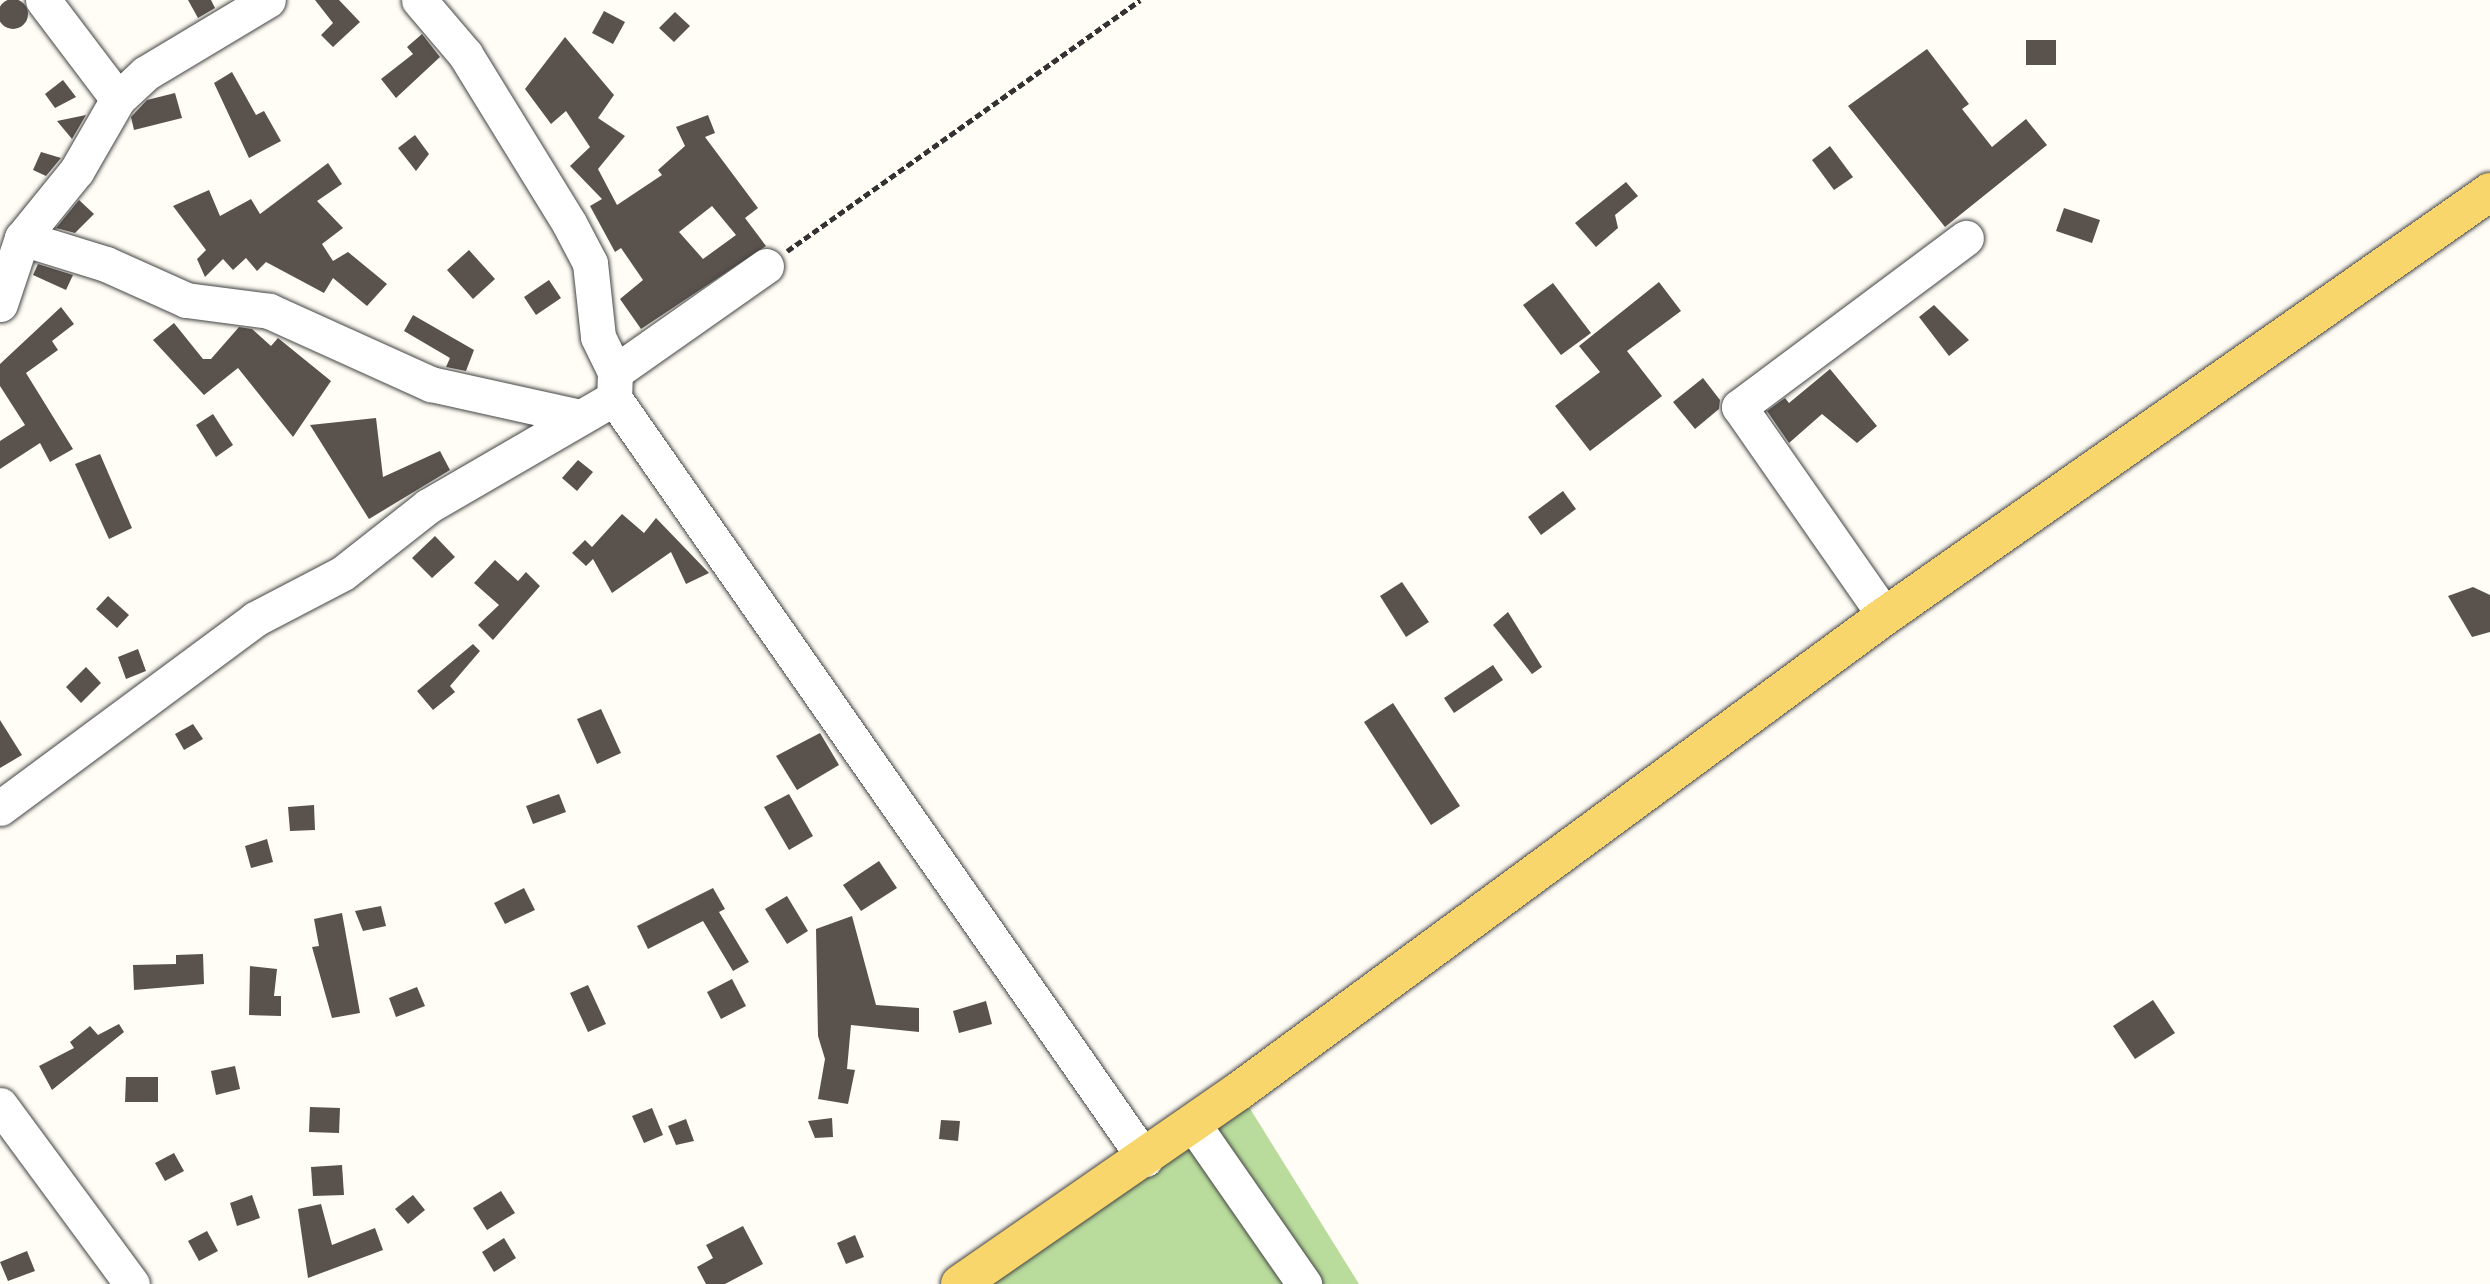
<!DOCTYPE html>
<html>
<head>
<meta charset="utf-8">
<style>
	body { margin:0 }
	#map { position:relative; width:2490px; height:1284px; overflow:hidden; background:#fffdf5; font-family:"PT Serif",serif }
	div>[style] { position:absolute }
	.forest>* { inset:0; background:#b9dc9c }
	.building>* { inset:0; background:#5a524d }
	.round { border-radius:50% }
	.path>* { height:4.5px; margin-top:-2.25px; transform-origin:0; background:repeating-linear-gradient(90deg,#333 0 7px,transparent 0 10.5px) }
	.roads { filter:drop-shadow(0 0 2px #444) drop-shadow(0 0 2px #444) }
	.minor>* { height:35px; margin:-17.5px; padding:0 17.5px; transform-origin:17.5px; border-radius:17.5px; background:#fff }
	.major>* { height:38px; margin:-19px; padding:0 19px; transform-origin:19px; border-radius:19px; background:#f9d66b }
	span { translate:-50% -50%; white-space:nowrap; text-align:center; line-height:1.15; -webkit-text-stroke:7px #fff; paint-order:stroke }
</style>
</head>
<body>
<div id="map">
	<div class="forest">
		<div style="clip-path:polygon(1239px 1091px,1359px 1284px,966px 1284px)"></div>
	</div>
	<div class="building">
		<div class="round" style="left:-2px;top:-1px;width:30px;height:30px"></div>
		<div style="clip-path:polygon(188px 0,211px 0,215px 8px,198px 18px)"></div>
		<div style="clip-path:polygon(315px 0,339px 0,360px 22px,333px 47px,321px 35px,333px 23px)"></div>
		<div style="clip-path:polygon(604px 11px,625px 22px,613px 44px,592px 33px)"></div>
		<div style="clip-path:polygon(675px 12px,690px 26px,674px 42px,659px 28px)"></div>
		<div style="clip-path:polygon(422px 34px,440px 57px,396px 98px,381px 79px,413px 54px,407px 47px)"></div>
		<div style="clip-path:polygon(evenodd,565px 37px,614px 95px,598px 118px,625px 136px,598px 169px,617px 205px,662px 175px,658px 170px,685px 146px,676px 127px,708px 115px,715px 133px,705px 137px,758px 208px,745px 218px,766px 246px,641px 329px,620px 299px,643px 280px,621px 248px,615px 252px,590px 206px,602px 199px,570px 166px,590px 147px,566px 111px,551px 124px,525px 89px,565px 37px,712px 206px,736px 235px,703px 259px,679px 232px,712px 206px)"></div>
		<div style="clip-path:polygon(2026px 40px,2056px 40px,2056px 65px,2026px 65px)"></div>
		<div style="clip-path:polygon(1927px 49px,1969px 104px,1962px 109px,1992px 147px,2026px 119px,2047px 145px,1945px 227px,1848px 106px)"></div>
		<div style="clip-path:polygon(232px 72px,256px 115px,264px 111px,281px 141px,249px 158px,214px 83px)"></div>
		<div style="clip-path:polygon(63px 80px,76px 97px,55px 108px,45px 94px)"></div>
		<div style="clip-path:polygon(175px 93px,182px 118px,134px 130px,131px 117px,147px 100px)"></div>
		<div style="clip-path:polygon(86px 115px,72px 139px,57px 121px)"></div>
		<div style="clip-path:polygon(415px 135px,429px 154px,416px 171px,398px 148px)"></div>
		<div style="clip-path:polygon(1830px 146px,1853px 177px,1834px 190px,1812px 160px)"></div>
		<div style="clip-path:polygon(41px 152px,61px 158px,46px 176px,33px 170px)"></div>
		<div style="clip-path:polygon(328px 163px,342px 184px,317px 201px,343px 228px,322px 244px,333px 261px,348px 252px,387px 284px,367px 306px,333px 278px,324px 293px,266px 262px,257px 271px,246px 258px,233px 270px,223px 259px,205px 277px,197px 259px,206px 250px,173px 206px,209px 190px,220px 216px,251px 199px,260px 214px)"></div>
		<div style="clip-path:polygon(1626px 182px,1638px 196px,1615px 215px,1618px 228px,1596px 247px,1575px 223px)"></div>
		<div style="clip-path:polygon(79px 200px,94px 214px,75px 233px,56px 228px)"></div>
		<div style="clip-path:polygon(2064px 208px,2100px 220px,2092px 243px,2056px 231px)"></div>
		<div style="clip-path:polygon(469px 250px,495px 279px,473px 299px,447px 270px)"></div>
		<div style="clip-path:polygon(38px 264px,73px 275px,66px 290px,33px 275px)"></div>
		<div style="clip-path:polygon(549px 280px,561px 298px,536px 315px,524px 297px)"></div>
		<div style="clip-path:polygon(1659px 282px,1681px 311px,1627px 351px,1662px 396px,1590px 451px,1555px 406px,1600px 372px,1579px 346px)"></div>
		<div style="clip-path:polygon(1553px 283px,1591px 333px,1561px 355px,1523px 305px)"></div>
		<div style="clip-path:polygon(1934px 305px,1969px 340px,1949px 356px,1919px 317px)"></div>
		<div style="clip-path:polygon(61px 307px,74px 324px,52px 341px,58px 350px,26px 373px,73px 449px,50px 462px,40px 443px,0 469px,0 441px,25px 425px,0 386px,0 364px)"></div>
		<div style="clip-path:polygon(413px 315px,474px 350px,466px 371px,446px 367px,450px 358px,404px 331px)"></div>
		<div style="clip-path:polygon(174px 323px,203px 359px,211px 359px,239px 327px,252px 329px,271px 346px,278px 338px,331px 381px,293px 437px,238px 368px,204px 395px,153px 340px)"></div>
		<div style="clip-path:polygon(1830px 369px,1877px 426px,1857px 443px,1822px 414px,1789px 443px,1767px 411px,1785px 398px,1789px 403px)"></div>
		<div style="clip-path:polygon(1703px 378px,1720px 400px,1719px 409px,1695px 429px,1673px 402px)"></div>
		<div style="clip-path:polygon(213px 414px,233px 445px,216px 457px,196px 425px)"></div>
		<div style="clip-path:polygon(376px 418px,383px 477px,440px 451px,450px 470px,369px 519px,310px 425px)"></div>
		<div style="clip-path:polygon(100px 454px,132px 528px,109px 539px,75px 464px)"></div>
		<div style="clip-path:polygon(578px 460px,593px 472px,577px 491px,562px 478px)"></div>
		<div style="clip-path:polygon(1563px 491px,1576px 509px,1541px 535px,1528px 517px)"></div>
		<div style="clip-path:polygon(622px 514px,644px 533px,656px 518px,709px 573px,686px 584px,671px 552px,612px 593px,593px 559px,586px 566px,572px 553px,585px 540px,592px 547px)"></div>
		<div style="clip-path:polygon(435px 536px,455px 557px,432px 578px,412px 558px)"></div>
		<div style="clip-path:polygon(495px 560px,518px 581px,526px 572px,540px 586px,493px 640px,478px 625px,499px 605px,474px 583px)"></div>
		<div style="clip-path:polygon(1402px 582px,1429px 622px,1406px 637px,1380px 596px)"></div>
		<div style="clip-path:polygon(2473px 587px,2490px 595px,2490px 632px,2472px 637px,2448px 596px)"></div>
		<div style="clip-path:polygon(108px 596px,129px 615px,117px 628px,96px 609px)"></div>
		<div style="clip-path:polygon(1508px 612px,1542px 667px,1532px 674px,1493px 625px)"></div>
		<div style="clip-path:polygon(473px 644px,480px 651px,450px 686px,455px 692px,433px 710px,417px 691px)"></div>
		<div style="clip-path:polygon(138px 649px,146px 671px,126px 679px,118px 657px)"></div>
		<div style="clip-path:polygon(1493px 665px,1503px 680px,1454px 713px,1444px 698px)"></div>
		<div style="clip-path:polygon(86px 667px,101px 683px,81px 703px,66px 687px)"></div>
		<div style="clip-path:polygon(1393px 703px,1460px 806px,1431px 825px,1364px 722px)"></div>
		<div style="clip-path:polygon(601px 709px,621px 753px,597px 764px,577px 719px)"></div>
		<div style="clip-path:polygon(0 720px,22px 755px,0 768px)"></div>
		<div style="clip-path:polygon(193px 724px,203px 739px,184px 750px,175px 734px)"></div>
		<div style="clip-path:polygon(820px 733px,839px 765px,797px 790px,776px 756px)"></div>
		<div style="clip-path:polygon(559px 794px,566px 812px,533px 824px,526px 806px)"></div>
		<div style="clip-path:polygon(789px 794px,813px 836px,789px 850px,764px 807px)"></div>
		<div style="clip-path:polygon(314px 805px,315px 830px,290px 831px,288px 807px)"></div>
		<div style="clip-path:polygon(267px 839px,273px 862px,251px 868px,245px 846px)"></div>
		<div style="clip-path:polygon(879px 861px,897px 888px,861px 911px,843px 885px)"></div>
		<div style="clip-path:polygon(524px 888px,535px 910px,505px 924px,494px 903px)"></div>
		<div style="clip-path:polygon(713px 888px,725px 909px,719px 912px,749px 962px,733px 971px,703px 921px,648px 949px,637px 926px)"></div>
		<div style="clip-path:polygon(787px 896px,808px 931px,787px 944px,765px 909px)"></div>
		<div style="clip-path:polygon(381px 906px,386px 926px,363px 931px,355px 911px)"></div>
		<div style="clip-path:polygon(342px 913px,360px 1013px,332px 1018px,312px 947px,319px 946px,314px 919px)"></div>
		<div style="clip-path:polygon(852px 916px,876px 1005px,919px 1008px,919px 1032px,851px 1025px,847px 1069px,855px 1070px,848px 1104px,818px 1099px,825px 1059px,818px 1036px,816px 929px)"></div>
		<div style="clip-path:polygon(203px 954px,204px 984px,134px 990px,133px 965px,176px 964px,176px 955px)"></div>
		<div style="clip-path:polygon(250px 966px,277px 969px,274px 996px,281px 996px,281px 1016px,249px 1015px)"></div>
		<div style="clip-path:polygon(732px 979px,746px 1006px,721px 1019px,707px 992px)"></div>
		<div style="clip-path:polygon(588px 985px,606px 1024px,588px 1032px,570px 993px)"></div>
		<div style="clip-path:polygon(417px 987px,425px 1006px,396px 1017px,389px 998px)"></div>
		<div style="clip-path:polygon(2153px 1000px,2175px 1033px,2135px 1059px,2113px 1026px)"></div>
		<div style="clip-path:polygon(986px 1001px,992px 1024px,959px 1033px,953px 1011px)"></div>
		<div style="clip-path:polygon(119px 1024px,124px 1032px,52px 1090px,39px 1066px,74px 1048px,70px 1042px,90px 1026px,98px 1035px)"></div>
		<div style="clip-path:polygon(235px 1066px,240px 1089px,216px 1095px,211px 1071px)"></div>
		<div style="clip-path:polygon(126px 1077px,158px 1077px,158px 1102px,125px 1102px)"></div>
		<div style="clip-path:polygon(310px 1107px,340px 1108px,339px 1133px,309px 1132px)"></div>
		<div style="clip-path:polygon(652px 1108px,663px 1135px,644px 1143px,632px 1116px)"></div>
		<div style="clip-path:polygon(832px 1118px,833px 1137px,815px 1138px,808px 1121px)"></div>
		<div style="clip-path:polygon(686px 1119px,694px 1141px,676px 1145px,668px 1126px)"></div>
		<div style="clip-path:polygon(941px 1120px,960px 1121px,958px 1141px,939px 1139px)"></div>
		<div style="clip-path:polygon(174px 1153px,184px 1171px,165px 1181px,155px 1163px)"></div>
		<div style="clip-path:polygon(342px 1165px,344px 1195px,313px 1196px,311px 1167px)"></div>
		<div style="clip-path:polygon(501px 1191px,515px 1213px,487px 1230px,473px 1208px)"></div>
		<div style="clip-path:polygon(252px 1195px,260px 1218px,237px 1226px,230px 1203px)"></div>
		<div style="clip-path:polygon(413px 1195px,425px 1210px,408px 1224px,395px 1209px)"></div>
		<div style="clip-path:polygon(321px 1204px,332px 1245px,375px 1228px,383px 1250px,308px 1278px,298px 1209px)"></div>
		<div style="clip-path:polygon(743px 1226px,763px 1264px,725px 1284px,706px 1284px,697px 1267px,713px 1258px,706px 1245px)"></div>
		<div style="clip-path:polygon(207px 1231px,218px 1251px,199px 1261px,188px 1241px)"></div>
		<div style="clip-path:polygon(855px 1235px,864px 1257px,846px 1264px,837px 1243px)"></div>
		<div style="clip-path:polygon(504px 1238px,516px 1258px,494px 1272px,482px 1252px)"></div>
		<div style="clip-path:polygon(27px 1251px,35px 1271px,8px 1281px,0 1262px)"></div>
	</div>
	<div class="path">
		<div style="left:787px;top:251px;width:433px;rotate:-35.4deg"></div>
	</div>
	<div class="roads">
		<div class="minor">
			<div style="left:43px;top:0;width:124px;rotate:52.9deg"></div>
			<div style="left:118px;top:99px;width:38px;rotate:-43deg"></div>
			<div style="left:146px;top:73px;width:142px;rotate:-30.9deg"></div>
			<div style="left:419px;top:0;width:71px;rotate:49.6deg"></div>
			<div style="left:465px;top:54px;width:198px;rotate:58.4deg"></div>
			<div style="left:569px;top:223px;width:45px;rotate:62.3deg"></div>
			<div style="left:590px;top:263px;width:74px;rotate:83.8deg"></div>
			<div style="left:598px;top:337px;width:39px;rotate:64deg"></div>
			<div style="left:22px;top:238px;width:88px;rotate:17.2deg"></div>
			<div style="left:106px;top:264px;width:88px;rotate:24.2deg"></div>
			<div style="left:186px;top:300px;width:84px;rotate:7.5deg"></div>
			<div style="left:269px;top:311px;width:178px;rotate:24.3deg"></div>
			<div style="left:431px;top:384px;width:153px;rotate:12.5deg"></div>
			<div style="left:766px;top:266px;width:184px;rotate:144.9deg"></div>
			<div style="left:615px;top:372px;width:26px;rotate:92deg"></div>
			<div style="left:614px;top:398px;width:928px;rotate:55.09deg"></div>
			<div style="left:0;top:304px;width:70px;rotate:-71.6deg"></div>
			<div style="left:22px;top:238px;width:87px;rotate:-51deg"></div>
			<div style="left:77px;top:170px;width:82px;rotate:-60deg"></div>
			<div style="left:1885px;top:616px;width:255px;rotate:-124.9deg"></div>
			<div style="left:1739px;top:407px;width:283px;rotate:-36.7deg"></div>
			<div style="left:0;top:808px;width:317px;rotate:-36.5deg"></div>
			<div style="left:255px;top:619px;width:99px;rotate:-27.6deg"></div>
			<div style="left:343px;top:573px;width:108px;rotate:-38.2deg"></div>
			<div style="left:428px;top:506px;width:215px;rotate:-30.1deg"></div>
			<div style="left:0;top:1105px;width:222px;rotate:53.6deg"></div>
			<div style="left:1193px;top:1124px;width:195px;rotate:55.2deg"></div>
		</div>
		<div class="major">
			<div style="left:960px;top:1284px;width:339px;rotate:-34.7deg"></div>
			<div style="left:1239px;top:1091px;width:802px;rotate:-36.33deg"></div>
			<div style="left:1885px;top:616px;width:739px;rotate:-35.02deg"></div>
		</div>
	</div>
</div>
</body>
</html>
